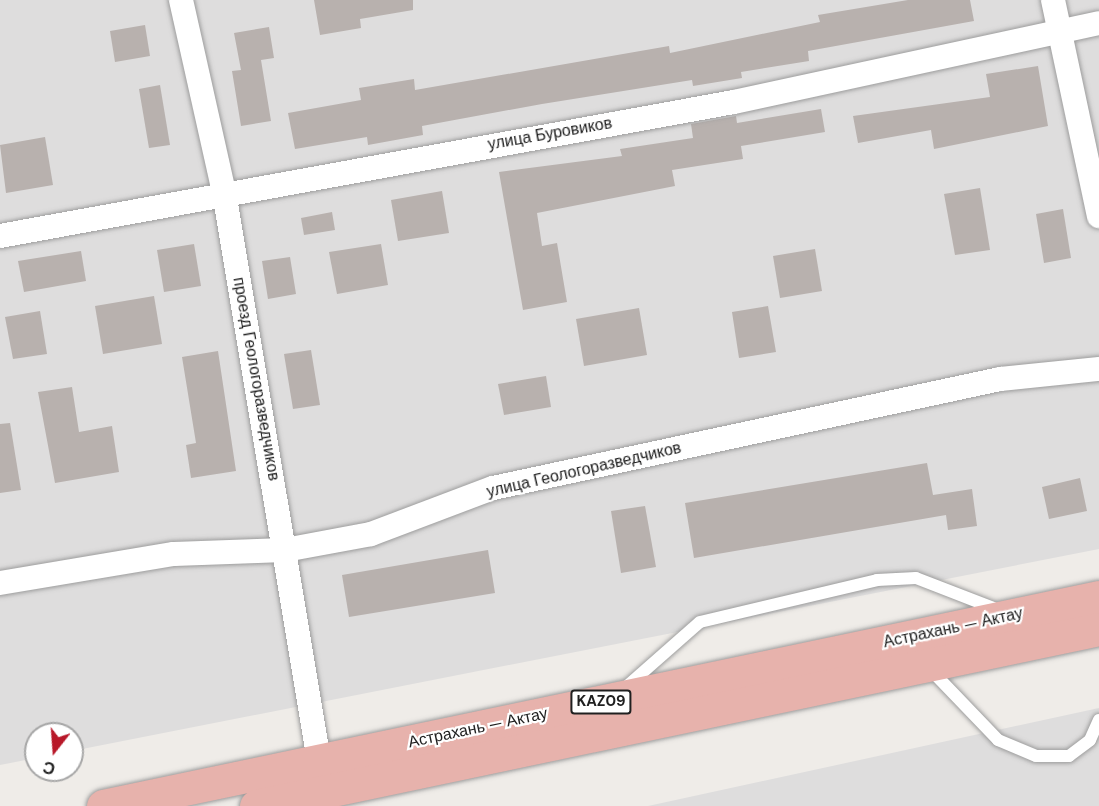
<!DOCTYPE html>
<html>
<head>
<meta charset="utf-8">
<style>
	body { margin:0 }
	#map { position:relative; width:1099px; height:806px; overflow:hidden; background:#efece8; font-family:"DM Sans",sans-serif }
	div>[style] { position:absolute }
	.residential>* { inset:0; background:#dedddd }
	.building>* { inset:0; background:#b8b1ae }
	.roads { filter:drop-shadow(0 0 2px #9d9d9d) drop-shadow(0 0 2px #9d9d9d) }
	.service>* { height:12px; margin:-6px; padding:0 6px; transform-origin:6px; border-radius:6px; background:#fff }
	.minor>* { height:24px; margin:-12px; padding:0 12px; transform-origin:12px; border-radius:12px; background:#fff }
	.trunk>* { height:33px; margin:-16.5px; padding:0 16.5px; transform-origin:16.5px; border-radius:16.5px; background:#e7b2ac }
	span { translate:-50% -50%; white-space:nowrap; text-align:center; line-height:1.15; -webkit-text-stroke:4.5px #fff; paint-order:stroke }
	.shield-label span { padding:2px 4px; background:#fff; border:2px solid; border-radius:4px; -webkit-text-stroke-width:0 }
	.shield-label { font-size:15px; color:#202020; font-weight:700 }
	.street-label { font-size:16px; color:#202020 }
	.north { position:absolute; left:24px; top:722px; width:60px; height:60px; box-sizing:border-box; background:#fff; border:2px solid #a6a6a6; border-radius:50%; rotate:197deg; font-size:16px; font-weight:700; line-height:24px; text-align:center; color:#202020 }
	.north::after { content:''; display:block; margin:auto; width:21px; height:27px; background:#b81829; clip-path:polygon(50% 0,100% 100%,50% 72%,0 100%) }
</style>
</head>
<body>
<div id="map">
	<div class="residential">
		<div style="clip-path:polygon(0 0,1099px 0,1099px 549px,72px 751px,72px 734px,36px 734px,36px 758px,0 765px)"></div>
		<div style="clip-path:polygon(1099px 708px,1099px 806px,648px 806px)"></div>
	</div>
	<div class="building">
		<div style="clip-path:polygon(314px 0,413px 0,413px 10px,360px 19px,361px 28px,320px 35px)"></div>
		<div style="clip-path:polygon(908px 0,970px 0,974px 21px,808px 51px,809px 61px,741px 72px,742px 78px,693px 86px,692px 80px,542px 104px,422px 126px,423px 135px,368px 145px,367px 137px,295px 149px,288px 113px,361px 100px,359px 88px,414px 79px,415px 90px,669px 46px,670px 53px,820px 22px,818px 15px)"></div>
		<div style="clip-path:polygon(145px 25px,150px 56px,115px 62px,110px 31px)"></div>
		<div style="clip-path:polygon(269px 27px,274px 58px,261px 60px,271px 121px,241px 126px,232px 71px,241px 70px,234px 33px)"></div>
		<div style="clip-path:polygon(1038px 66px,1048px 126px,934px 149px,931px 130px,858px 143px,853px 116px,990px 97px,986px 74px)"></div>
		<div style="clip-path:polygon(160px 85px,170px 145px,149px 148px,139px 89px)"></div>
		<div style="clip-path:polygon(821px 109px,825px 132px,741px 146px,743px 159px,672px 170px,675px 186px,537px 213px,542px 246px,557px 243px,567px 302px,523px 310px,499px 172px,622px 156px,620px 149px,693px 138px,691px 124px,736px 116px,737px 123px)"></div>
		<div style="clip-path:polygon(45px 137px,53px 185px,6px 193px,0 145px)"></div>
		<div style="clip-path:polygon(980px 188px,990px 250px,955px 255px,944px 194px)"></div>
		<div style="clip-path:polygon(442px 191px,449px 233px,398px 241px,391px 200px)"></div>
		<div style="clip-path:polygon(1063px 209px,1071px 258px,1044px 263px,1036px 214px)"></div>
		<div style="clip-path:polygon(332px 212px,335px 230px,304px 235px,301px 218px)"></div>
		<div style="clip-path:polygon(194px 244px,201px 286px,164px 292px,157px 250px)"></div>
		<div style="clip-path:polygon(381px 244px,388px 285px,337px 294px,329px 252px)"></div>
		<div style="clip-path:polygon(815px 249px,822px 291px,780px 298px,773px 256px)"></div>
		<div style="clip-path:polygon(81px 251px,86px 281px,24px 292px,18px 261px)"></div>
		<div style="clip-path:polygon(290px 257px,296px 294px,268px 299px,262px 261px)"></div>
		<div style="clip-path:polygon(154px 296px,162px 344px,103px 354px,95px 306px)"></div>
		<div style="clip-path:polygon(768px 306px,776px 352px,739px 358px,732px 312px)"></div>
		<div style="clip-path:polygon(639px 308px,647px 355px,584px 366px,576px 319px)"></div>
		<div style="clip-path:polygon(40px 311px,47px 354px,13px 359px,5px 317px)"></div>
		<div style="clip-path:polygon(311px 350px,320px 405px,293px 409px,284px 354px)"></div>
		<div style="clip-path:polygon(218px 351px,236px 471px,191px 478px,186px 445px,196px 443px,182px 357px)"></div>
		<div style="clip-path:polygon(546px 376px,551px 407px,504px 415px,498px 384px)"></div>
		<div style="clip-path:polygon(72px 387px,79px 432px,112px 426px,119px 472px,55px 483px,38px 392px)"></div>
		<div style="clip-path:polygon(10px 423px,21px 490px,0 493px,0 424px)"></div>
		<div style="clip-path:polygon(927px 463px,933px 495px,972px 489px,977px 526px,948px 530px,946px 515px,694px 558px,685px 503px)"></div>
		<div style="clip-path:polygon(1080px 478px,1087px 511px,1049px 519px,1042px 487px)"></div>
		<div style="clip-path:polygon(645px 506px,656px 567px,621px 573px,611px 511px)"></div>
		<div style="clip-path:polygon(488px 550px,495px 593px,349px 617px,342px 575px)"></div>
	</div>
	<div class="roads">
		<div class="service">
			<div style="left:929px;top:668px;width:100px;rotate:46.2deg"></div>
			<div style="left:998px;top:740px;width:41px;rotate:22.8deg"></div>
			<div style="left:1036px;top:756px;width:33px"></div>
			<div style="left:1069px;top:756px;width:26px;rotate:-37deg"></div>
			<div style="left:1090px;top:740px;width:22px;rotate:-66deg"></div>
			<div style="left:626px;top:687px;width:98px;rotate:-41.3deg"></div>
			<div style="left:700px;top:622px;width:182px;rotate:-13.3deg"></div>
			<div style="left:877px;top:580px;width:39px;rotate:-3deg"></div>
			<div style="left:916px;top:578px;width:89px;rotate:21.1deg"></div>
		</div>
		<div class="minor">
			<div style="left:181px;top:0;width:197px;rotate:77.4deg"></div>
			<div style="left:224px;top:192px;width:577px;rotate:80.52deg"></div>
			<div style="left:1053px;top:0;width:221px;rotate:78deg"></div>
			<div style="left:0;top:236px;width:746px;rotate:-10.35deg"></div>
			<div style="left:734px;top:102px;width:373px;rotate:-12.2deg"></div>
			<div style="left:0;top:583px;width:176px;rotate:-9.5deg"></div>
			<div style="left:174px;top:554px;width:111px;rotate:-2.1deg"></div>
			<div style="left:285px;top:550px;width:87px;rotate:-10.5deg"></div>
			<div style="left:371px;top:534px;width:130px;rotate:-20.7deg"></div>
			<div style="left:493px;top:488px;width:519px;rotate:-12.13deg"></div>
			<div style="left:1000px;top:379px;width:100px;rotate:-5.8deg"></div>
		</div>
		<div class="trunk">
			<div style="left:103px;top:806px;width:1018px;rotate:-11.85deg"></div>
			<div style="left:256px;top:806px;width:861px;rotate:-11.86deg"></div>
		</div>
	</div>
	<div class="shield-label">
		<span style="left:601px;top:702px">KAZ09</span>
	</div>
	<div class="street-label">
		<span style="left:550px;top:134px;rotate:-10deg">улица Буровиков</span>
		<span style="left:256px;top:379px;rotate:80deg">проезд Геологоразведчиков</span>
		<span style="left:584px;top:470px;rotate:-13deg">улица Геологоразведчиков</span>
		<span style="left:953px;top:628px;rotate:-12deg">Астрахань — Актау</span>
		<span style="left:478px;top:728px;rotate:-12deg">Астрахань — Актау</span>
	</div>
	<div class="north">С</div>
</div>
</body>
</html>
